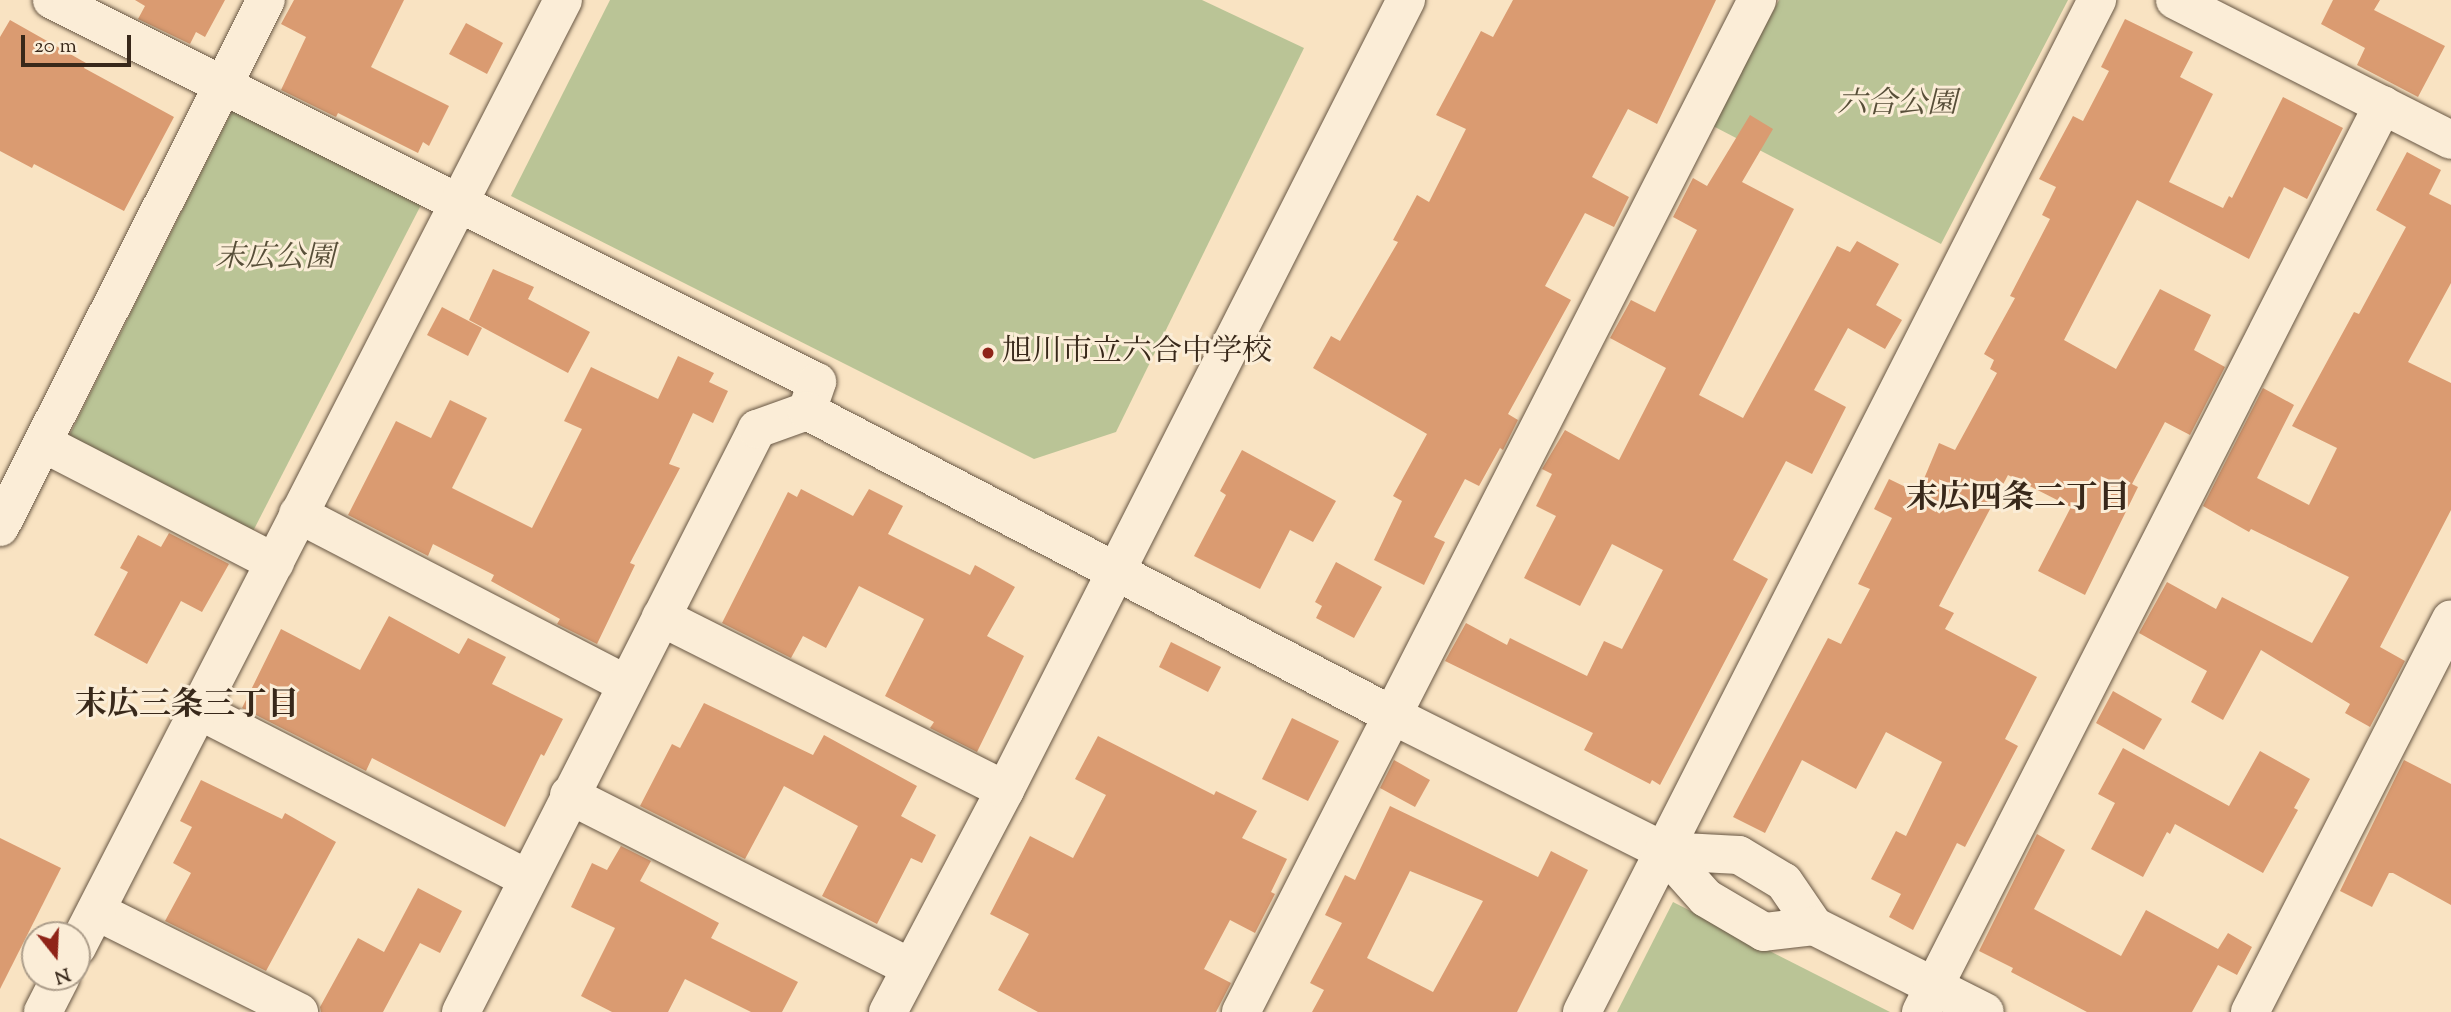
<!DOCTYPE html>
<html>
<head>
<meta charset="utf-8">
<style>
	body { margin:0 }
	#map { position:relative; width:2451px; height:1012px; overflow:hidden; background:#f9e3c2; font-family:"Sorts Mill Goudy","Noto Serif JP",serif }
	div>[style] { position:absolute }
	.green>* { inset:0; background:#bac496 }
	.building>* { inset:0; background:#da9b71 }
	.roads { filter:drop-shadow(0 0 2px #685744) drop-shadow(0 0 2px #685744) }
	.minor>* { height:38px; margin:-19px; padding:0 19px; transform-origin:19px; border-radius:19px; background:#fbedd7 }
	.dots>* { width:19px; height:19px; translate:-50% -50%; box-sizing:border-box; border:4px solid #fbedd7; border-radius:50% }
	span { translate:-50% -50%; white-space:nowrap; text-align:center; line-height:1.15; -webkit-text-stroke:6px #fbedd7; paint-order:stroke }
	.park-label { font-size:30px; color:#584f39; font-style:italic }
	.poi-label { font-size:30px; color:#38281a }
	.left { translate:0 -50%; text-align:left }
	.neighbourhood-label { font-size:32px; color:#38281a; font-weight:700 }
	.north { position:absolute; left:21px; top:921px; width:70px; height:70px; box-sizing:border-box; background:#fbedd7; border:2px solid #ad9e8b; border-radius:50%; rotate:162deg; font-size:19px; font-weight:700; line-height:28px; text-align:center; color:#38281a }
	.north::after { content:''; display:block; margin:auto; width:24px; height:32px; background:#8f2418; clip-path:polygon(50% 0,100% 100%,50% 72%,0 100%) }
	.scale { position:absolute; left:21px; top:35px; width:110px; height:32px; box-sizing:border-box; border:4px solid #38281a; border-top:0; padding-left:9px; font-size:21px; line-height:24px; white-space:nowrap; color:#38281a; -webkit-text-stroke:5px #fbedd7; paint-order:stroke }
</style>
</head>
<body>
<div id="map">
	<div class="green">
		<div style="clip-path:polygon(610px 0,1202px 0,1304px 48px,1116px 432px,1034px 459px,511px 196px)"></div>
		<div style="clip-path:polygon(1779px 0,2068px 0,1941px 244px,1713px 126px)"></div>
		<div style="clip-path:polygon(234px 107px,421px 205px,251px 535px,66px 442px)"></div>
		<div style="clip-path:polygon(1673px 902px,1890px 1012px,1617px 1012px)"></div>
	</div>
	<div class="building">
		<div style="clip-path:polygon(135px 0,225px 0,205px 37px,196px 32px,190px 44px,138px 19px,145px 6px)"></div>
		<div style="clip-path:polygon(294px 0,404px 0,371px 67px,449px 106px,429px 146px,423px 142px,418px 153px,338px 113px,336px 117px,281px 90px,306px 37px,281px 24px)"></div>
		<div style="clip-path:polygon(1513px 0,1716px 0,1657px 124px,1628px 109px,1592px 177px,1629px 197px,1614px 227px,1585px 213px,1545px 286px,1571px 300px,1508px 414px,1518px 420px,1503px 450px,1500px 448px,1479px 486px,1465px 479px,1434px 537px,1445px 542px,1424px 585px,1374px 560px,1402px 501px,1393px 496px,1427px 434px,1313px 368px,1331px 336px,1340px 341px,1398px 242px,1393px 240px,1417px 195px,1429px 202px,1466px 129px,1436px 115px,1481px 31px,1493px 37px)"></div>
		<div style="clip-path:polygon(2333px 0,2380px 0,2374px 10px,2445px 46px,2418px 97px,2357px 65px,2365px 48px,2321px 24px)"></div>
		<div style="clip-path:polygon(2125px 19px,2193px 52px,2180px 77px,2213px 94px,2169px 182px,2223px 208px,2229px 196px,2232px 198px,2283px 97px,2343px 128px,2307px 199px,2284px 187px,2249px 259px,2137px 200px,2064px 340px,2116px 369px,2160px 289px,2211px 315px,2194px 350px,2225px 367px,2190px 435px,2165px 422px,2132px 484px,2138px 487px,2085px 595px,2038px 571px,2071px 507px,2008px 475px,1939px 606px,1954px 613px,1945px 629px,2037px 677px,2005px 739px,2018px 746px,1965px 847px,1957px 843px,1913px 930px,1889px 917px,1901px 894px,1871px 879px,1896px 831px,1906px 836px,1942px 762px,1886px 732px,1856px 789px,1802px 760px,1765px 833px,1733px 817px,1828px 638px,1841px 644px,1870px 589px,1858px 584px,1892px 518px,1874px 509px,1889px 479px,1918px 493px,1939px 443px,1955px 450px,1997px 373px,1990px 369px,1994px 360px,1984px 354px,2015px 298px,2010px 296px,2050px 219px,2042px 215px,2056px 187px,2039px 179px,2073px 116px,2083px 121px,2109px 71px,2101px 67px)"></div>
		<div style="clip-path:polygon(10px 20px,86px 63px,84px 68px,174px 117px,124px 211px,34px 164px,32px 168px,0 151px,0 37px)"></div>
		<div style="clip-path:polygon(466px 23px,503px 43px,487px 74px,449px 54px)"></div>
		<div style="clip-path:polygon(1750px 115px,1773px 129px,1742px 182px,1794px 209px,1699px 395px,1743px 418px,1837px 246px,1850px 252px,1857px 241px,1899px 264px,1876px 305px,1902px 320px,1885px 349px,1848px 328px,1814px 390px,1846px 407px,1812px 474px,1786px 461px,1733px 560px,1768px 579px,1660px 785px,1652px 780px,1650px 784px,1584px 750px,1593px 733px,1445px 661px,1466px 623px,1507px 645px,1510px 638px,1587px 676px,1604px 641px,1622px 649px,1663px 570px,1612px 544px,1580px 606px,1524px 578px,1556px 516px,1536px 506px,1552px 474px,1542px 469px,1565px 430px,1619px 460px,1666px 368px,1610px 338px,1631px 300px,1655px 312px,1697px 230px,1673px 217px,1693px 178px,1707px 186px)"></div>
		<div style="clip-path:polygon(2407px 152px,2441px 170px,2429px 194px,2451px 205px,2451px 283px,2408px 362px,2451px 383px,2451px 510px,2380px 647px,2405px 661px,2370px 727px,2345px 713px,2350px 704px,2261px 650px,2223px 720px,2191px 702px,2207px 671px,2139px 633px,2167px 582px,2216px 609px,2222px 597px,2312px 643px,2349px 577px,2251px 529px,2249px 532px,2203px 506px,2263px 388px,2294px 405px,2257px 478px,2309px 505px,2337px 448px,2292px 426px,2354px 312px,2359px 314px,2406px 227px,2376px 210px)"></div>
		<div style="clip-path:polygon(493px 269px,534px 287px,528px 299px,590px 332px,568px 373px,469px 320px)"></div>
		<div style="clip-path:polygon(442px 307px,482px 328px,468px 356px,427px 335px)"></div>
		<div style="clip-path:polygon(678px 356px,714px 373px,709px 382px,728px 391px,713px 423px,693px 413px,669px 464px,680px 468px,630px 563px,635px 565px,597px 644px,557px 624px,560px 619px,491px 581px,494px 575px,433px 544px,428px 556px,348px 515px,396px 421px,431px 438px,450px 400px,487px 418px,452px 488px,532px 528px,582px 429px,564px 421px,591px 367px,658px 399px)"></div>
		<div style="clip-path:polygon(1242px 450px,1336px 501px,1313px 542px,1290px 530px,1260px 589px,1194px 556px,1226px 495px,1220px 491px)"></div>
		<div style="clip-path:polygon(801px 489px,853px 516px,869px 489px,903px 506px,888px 534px,970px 575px,975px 565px,1015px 587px,987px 636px,1024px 656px,977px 752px,930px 728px,934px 722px,885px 696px,924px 619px,859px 586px,826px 648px,803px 636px,791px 658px,722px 623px,788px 492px,797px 497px)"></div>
		<div style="clip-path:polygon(169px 533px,229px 564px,202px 612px,181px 601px,147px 664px,94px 635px,128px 572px,120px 568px,138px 535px,161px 547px)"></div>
		<div style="clip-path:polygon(1336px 562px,1382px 587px,1354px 638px,1316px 618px,1322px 606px,1315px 602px)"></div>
		<div style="clip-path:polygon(389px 616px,459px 654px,468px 638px,506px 657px,492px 684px,563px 719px,544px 756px,541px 754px,505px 827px,372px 758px,366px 771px,242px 708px,281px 629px,360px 670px)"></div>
		<div style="clip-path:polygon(1171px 642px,1221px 667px,1208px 692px,1159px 667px)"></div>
		<div style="clip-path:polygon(2113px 691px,2162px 719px,2144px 750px,2096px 723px)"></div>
		<div style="clip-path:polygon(704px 703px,813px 755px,824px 735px,917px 786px,901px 816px,936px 835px,922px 863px,911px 858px,877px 924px,822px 896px,858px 826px,784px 786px,745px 859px,640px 806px,672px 744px,680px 748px)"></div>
		<div style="clip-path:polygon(1292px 718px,1339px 741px,1308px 801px,1262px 779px)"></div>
		<div style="clip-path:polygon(1098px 736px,1214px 795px,1216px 791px,1257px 811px,1242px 838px,1287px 859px,1271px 892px,1275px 894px,1255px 933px,1230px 920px,1204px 969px,1231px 983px,1216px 1012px,1038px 1012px,998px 990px,1029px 934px,990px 914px,1030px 836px,1073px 858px,1106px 795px,1075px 779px)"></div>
		<div style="clip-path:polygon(2123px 748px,2229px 806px,2260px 751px,2310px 779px,2294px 808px,2298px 810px,2263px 873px,2175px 824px,2170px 834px,2167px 832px,2143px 877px,2091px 849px,2115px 803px,2098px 794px)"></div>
		<div style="clip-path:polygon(1394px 760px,1430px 780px,1415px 807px,1380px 788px)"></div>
		<div style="clip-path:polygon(2404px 760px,2451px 784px,2451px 905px,2393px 873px,2389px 873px,2372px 907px,2340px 891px)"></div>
		<div style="clip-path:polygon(201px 780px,282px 819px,285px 813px,336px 842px,266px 971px,165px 921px,191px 873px,173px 863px,192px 827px,180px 821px)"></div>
		<div style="clip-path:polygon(evenodd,1390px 806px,1538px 877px,1551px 851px,1588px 870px,1517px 1012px,1312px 1012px,1324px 990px,1310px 983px,1342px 923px,1325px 915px,1345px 875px,1355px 880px,1390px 806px,1410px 871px,1483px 901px,1433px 992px,1367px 958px,1410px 871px)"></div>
		<div style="clip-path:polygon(2037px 834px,2065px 850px,2034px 909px,2121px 956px,2146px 910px,2218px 949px,2228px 933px,2252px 947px,2237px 975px,2218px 965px,2192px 1012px,2087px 1012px,2011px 972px,2013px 968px,1979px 951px)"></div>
		<div style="clip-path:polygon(0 838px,61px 868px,0 989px)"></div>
		<div style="clip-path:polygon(621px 846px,651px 861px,640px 881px,719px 923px,711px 938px,798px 982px,782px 1012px,751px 1012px,685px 979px,668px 1012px,612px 1012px,581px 996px,615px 928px,571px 907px,592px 863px,607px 870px)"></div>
		<div style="clip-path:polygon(418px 888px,462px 911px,440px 953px,420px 943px,383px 1012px,321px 1012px,320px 1007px,358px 938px,384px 952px)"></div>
	</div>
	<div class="roads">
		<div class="minor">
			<div style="left:52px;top:0;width:855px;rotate:26.54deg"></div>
			<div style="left:817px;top:382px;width:31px;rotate:109deg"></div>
			<div style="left:2175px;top:0;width:309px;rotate:26.9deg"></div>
			<div style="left:43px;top:443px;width:261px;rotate:27.3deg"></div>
			<div style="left:298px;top:514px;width:369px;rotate:27.4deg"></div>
			<div style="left:0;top:527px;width:590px;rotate:-63.22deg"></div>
			<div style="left:661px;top:617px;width:385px;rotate:26.7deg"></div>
			<div style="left:200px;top:711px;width:367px;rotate:27.1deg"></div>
			<div style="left:569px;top:795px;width:383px;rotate:26.8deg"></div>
			<div style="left:1664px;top:851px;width:75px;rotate:3.1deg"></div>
			<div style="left:1739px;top:855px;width:52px;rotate:31deg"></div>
			<div style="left:1784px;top:882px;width:53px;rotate:55.7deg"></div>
			<div style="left:1814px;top:926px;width:191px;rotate:26.7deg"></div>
			<div style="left:96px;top:911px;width:227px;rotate:26.5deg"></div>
			<div style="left:77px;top:947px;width:1064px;rotate:-62.83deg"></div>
			<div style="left:43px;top:1012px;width:39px;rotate:-63deg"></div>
			<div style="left:461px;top:1012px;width:654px;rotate:-63.08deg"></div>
			<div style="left:757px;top:429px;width:53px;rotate:-19.8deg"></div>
			<div style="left:807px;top:411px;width:662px;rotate:27.46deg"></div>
			<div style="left:1394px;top:716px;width:302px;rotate:26.6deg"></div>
			<div style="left:1664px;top:851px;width:63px;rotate:48.2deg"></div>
			<div style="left:1706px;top:898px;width:67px;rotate:30.4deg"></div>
			<div style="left:1764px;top:932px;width:50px;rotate:-6.8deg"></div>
			<div style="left:888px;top:1012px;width:251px;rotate:-62.2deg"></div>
			<div style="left:1005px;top:790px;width:886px;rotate:-63.09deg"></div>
			<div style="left:1241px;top:1012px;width:1136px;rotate:-62.98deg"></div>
			<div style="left:1582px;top:1012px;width:1136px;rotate:-63.03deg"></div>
			<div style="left:1921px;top:1012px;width:1018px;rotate:-63.01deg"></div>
			<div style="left:2250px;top:1012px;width:441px;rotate:-62.9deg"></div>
		</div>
	</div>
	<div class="dots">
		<div style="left:988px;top:353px;background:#8f2418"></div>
	</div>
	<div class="park-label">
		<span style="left:1897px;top:105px">六合公園</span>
		<span style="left:275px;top:259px">末広公園</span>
	</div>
	<div class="poi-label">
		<span class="left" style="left:1002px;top:353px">旭川市立六合中学校</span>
	</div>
	<div class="neighbourhood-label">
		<span style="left:2018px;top:499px">末広四条二丁目</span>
		<span style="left:187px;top:706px">末広三条三丁目</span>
	</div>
	<div class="north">N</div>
	<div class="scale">20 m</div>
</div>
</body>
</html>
